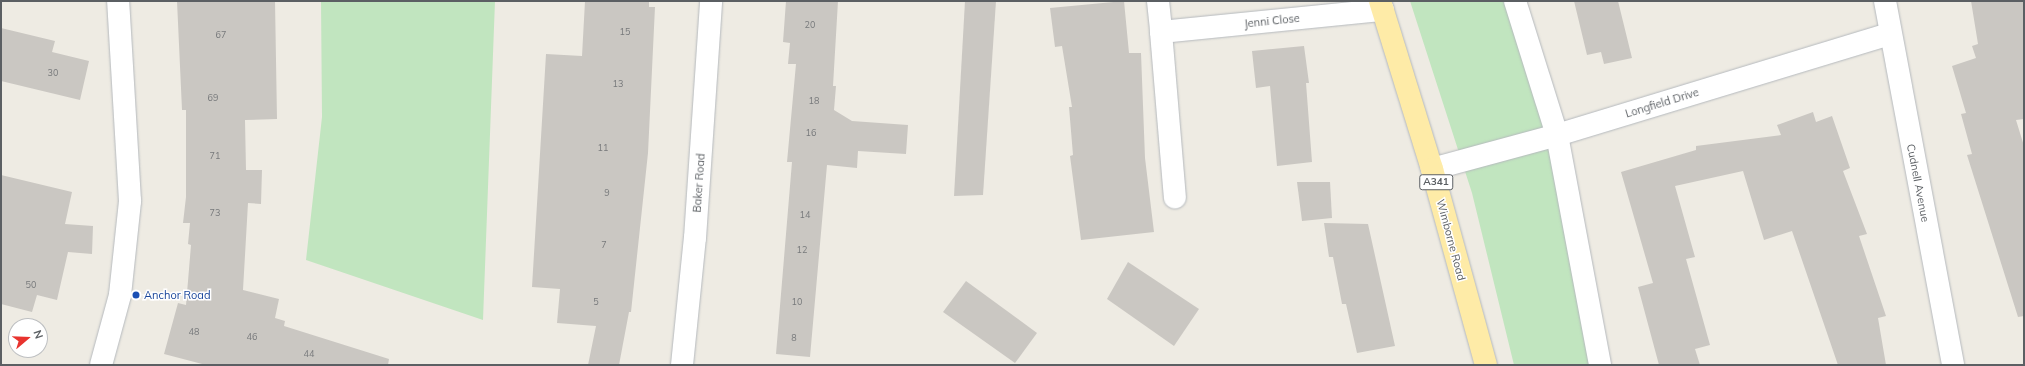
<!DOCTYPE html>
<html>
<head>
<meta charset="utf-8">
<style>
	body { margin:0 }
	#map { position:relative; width:2025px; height:366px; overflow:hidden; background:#eeebe3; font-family:Mulish,sans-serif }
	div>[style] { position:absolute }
	.green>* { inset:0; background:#c1e5bf }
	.building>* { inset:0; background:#cac7c2 }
	.roads { filter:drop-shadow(0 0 1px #b5b9bd) drop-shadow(0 0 1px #b5b9bd) }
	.minor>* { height:22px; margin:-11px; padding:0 11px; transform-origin:11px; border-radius:11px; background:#fff }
	.primary>* { height:22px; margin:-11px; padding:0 11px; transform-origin:11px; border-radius:11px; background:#feeba7 }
	.dots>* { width:11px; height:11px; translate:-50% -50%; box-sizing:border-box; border:2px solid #fff; border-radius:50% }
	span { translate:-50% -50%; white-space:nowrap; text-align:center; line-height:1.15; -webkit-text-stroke:3px #fff; paint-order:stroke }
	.number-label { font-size:9px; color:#77797b }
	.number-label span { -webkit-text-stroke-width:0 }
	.shield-label span { padding:1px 3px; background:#fff; border:1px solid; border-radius:3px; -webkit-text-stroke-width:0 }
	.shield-label { font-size:10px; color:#5b5f63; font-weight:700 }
	.street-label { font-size:11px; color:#5b5f63 }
	.transit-label { font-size:11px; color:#164399 }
	.left { translate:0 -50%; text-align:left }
	.frame { position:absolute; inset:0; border:2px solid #5b5f63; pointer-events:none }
	.north { position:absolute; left:8px; top:318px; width:40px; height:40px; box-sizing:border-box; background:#fff; border:1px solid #bdbfc1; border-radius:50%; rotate:71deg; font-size:11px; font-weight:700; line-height:16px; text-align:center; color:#5b5f63 }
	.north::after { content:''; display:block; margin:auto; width:14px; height:18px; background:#e8332e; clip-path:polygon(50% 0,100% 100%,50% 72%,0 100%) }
</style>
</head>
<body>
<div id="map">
	<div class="green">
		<div style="clip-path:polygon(321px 1px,495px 1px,483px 320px,306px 260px,322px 117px)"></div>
		<div style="clip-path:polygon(1410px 1px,1515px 1px,1600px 365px,1514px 365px,1472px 193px)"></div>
	</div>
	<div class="building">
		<div style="clip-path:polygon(177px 1px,275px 1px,277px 119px,245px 120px,246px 170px,262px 170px,261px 204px,248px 203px,243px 290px,279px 299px,275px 318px,285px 321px,284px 326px,389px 359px,388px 365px,206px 365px,164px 354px,178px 303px,186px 305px,191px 245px,188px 244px,190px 223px,183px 223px,186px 197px,186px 110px,182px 110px)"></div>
		<div style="clip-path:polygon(585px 1px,649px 1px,649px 7px,655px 7px,648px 153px,631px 312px,629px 312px,619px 365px,588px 365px,596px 326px,557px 323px,560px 289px,532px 287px,546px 54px,582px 56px)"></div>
		<div style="clip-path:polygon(786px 1px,838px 1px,833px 86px,836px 86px,834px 110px,852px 121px,908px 125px,906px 154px,858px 151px,857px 168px,827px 165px,810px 357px,776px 354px,792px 162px,787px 162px,796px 64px,788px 64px,790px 43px,783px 42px)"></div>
		<div style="clip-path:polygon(965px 1px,996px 1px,983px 195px,954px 196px)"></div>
		<div style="clip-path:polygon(1124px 1px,1129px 53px,1141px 53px,1145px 158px,1154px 232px,1081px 240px,1070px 156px,1073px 155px,1069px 107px,1072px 107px,1062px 46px,1055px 47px,1050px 8px)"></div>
		<div style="clip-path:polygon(1574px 1px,1618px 1px,1632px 58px,1604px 64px,1601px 52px,1587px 55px)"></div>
		<div style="clip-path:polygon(1971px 1px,2024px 1px,2024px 119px,2016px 120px,2024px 146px,2024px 316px,2018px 317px,1967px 155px,1972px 154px,1961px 114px,1966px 113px,1952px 66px,1976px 58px,1972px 46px,1978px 44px)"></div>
		<div style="clip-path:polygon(1px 28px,55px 41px,52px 52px,89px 61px,80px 100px,1px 81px)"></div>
		<div style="clip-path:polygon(1304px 46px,1309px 83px,1306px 83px,1312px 162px,1277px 166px,1270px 86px,1256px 88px,1252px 51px)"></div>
		<div style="clip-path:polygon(1813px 112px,1816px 122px,1832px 116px,1850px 168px,1843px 171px,1867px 234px,1859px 236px,1886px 316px,1878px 318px,1886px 365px,1838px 365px,1792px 231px,1764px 240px,1743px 171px,1675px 186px,1695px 257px,1686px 259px,1710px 345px,1695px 349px,1700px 365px,1659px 365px,1638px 287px,1653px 283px,1621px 172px,1696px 150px,1696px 146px,1781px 135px,1777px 125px)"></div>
		<div style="clip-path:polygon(1px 175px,72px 192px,65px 224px,93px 226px,92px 254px,68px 252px,57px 300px,37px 295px,32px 312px,1px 304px)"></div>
		<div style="clip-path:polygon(1297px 182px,1330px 182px,1332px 218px,1302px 221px)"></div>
		<div style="clip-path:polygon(1324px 223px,1368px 224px,1395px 346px,1357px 353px,1346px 304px,1342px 304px,1333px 257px,1329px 257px)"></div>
		<div style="clip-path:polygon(1128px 262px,1199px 309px,1174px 346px,1107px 299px)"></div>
		<div style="clip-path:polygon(966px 281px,1037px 333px,1015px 363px,943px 312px)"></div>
	</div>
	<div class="roads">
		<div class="minor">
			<div style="left:1158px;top:1px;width:31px;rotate:84deg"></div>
			<div style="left:1161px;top:32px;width:223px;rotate:-5.7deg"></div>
			<div style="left:1515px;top:1px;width:140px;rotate:72.6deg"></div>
			<div style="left:1557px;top:135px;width:234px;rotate:79.4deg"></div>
			<div style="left:1885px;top:1px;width:370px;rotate:79.4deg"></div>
			<div style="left:1161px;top:32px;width:166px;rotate:85.2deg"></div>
			<div style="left:1432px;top:169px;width:130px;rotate:-15.2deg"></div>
			<div style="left:1557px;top:135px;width:348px;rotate:-16.9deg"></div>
			<div style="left:101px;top:365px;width:73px;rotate:-74.8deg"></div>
			<div style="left:120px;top:295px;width:95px;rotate:-83.9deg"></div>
			<div style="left:130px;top:201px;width:200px;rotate:-93.4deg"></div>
			<div style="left:682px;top:365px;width:128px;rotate:-84.2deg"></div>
			<div style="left:695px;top:238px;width:238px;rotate:-86.1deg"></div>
		</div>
		<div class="primary">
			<div style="left:1380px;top:1px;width:176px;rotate:72.8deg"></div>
			<div style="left:1432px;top:169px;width:203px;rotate:74.6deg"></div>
		</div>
	</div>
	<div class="dots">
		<div style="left:136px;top:295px;background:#1a4fb4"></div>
	</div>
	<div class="number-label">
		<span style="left:810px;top:25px">20</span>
		<span style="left:625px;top:32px">15</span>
		<span style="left:221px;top:35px">67</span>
		<span style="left:53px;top:73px">30</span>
		<span style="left:618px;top:84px">13</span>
		<span style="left:213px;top:98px">69</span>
		<span style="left:814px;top:101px">18</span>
		<span style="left:811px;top:133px">16</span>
		<span style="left:603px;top:148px">11</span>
		<span style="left:215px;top:156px">71</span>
		<span style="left:607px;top:193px">9</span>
		<span style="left:215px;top:213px">73</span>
		<span style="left:805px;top:215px">14</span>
		<span style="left:604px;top:245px">7</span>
		<span style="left:802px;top:250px">12</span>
		<span style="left:31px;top:285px">50</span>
		<span style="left:596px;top:302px">5</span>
		<span style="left:797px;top:302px">10</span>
		<span style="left:194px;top:332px">48</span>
		<span style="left:252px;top:337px">46</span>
		<span style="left:794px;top:338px">8</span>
		<span style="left:309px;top:354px">44</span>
	</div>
	<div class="shield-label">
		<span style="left:1436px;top:182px">A341</span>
	</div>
	<div class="street-label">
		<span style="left:1272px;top:21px;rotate:-6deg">Jenni Close</span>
		<span style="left:1662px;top:103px;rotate:-17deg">Longfield Drive</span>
		<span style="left:699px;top:183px;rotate:-86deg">Baker Road</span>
		<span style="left:1918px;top:183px;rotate:79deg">Cudnell Avenue</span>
		<span style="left:1451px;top:240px;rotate:75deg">Wimborne Road</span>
	</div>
	<div class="transit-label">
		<span class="left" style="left:144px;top:295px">Anchor Road</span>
	</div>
	<div class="frame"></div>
	<div class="north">N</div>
</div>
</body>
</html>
